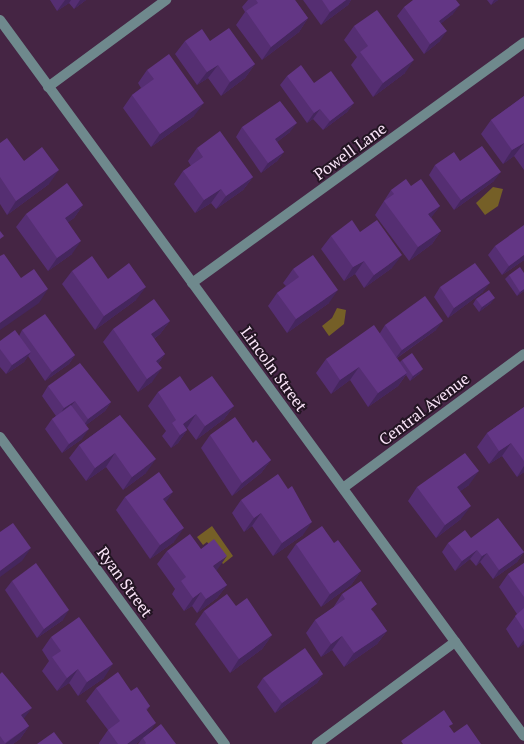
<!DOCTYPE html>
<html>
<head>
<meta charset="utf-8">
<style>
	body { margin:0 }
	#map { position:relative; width:524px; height:744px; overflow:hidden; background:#452544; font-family:"PT Serif",serif }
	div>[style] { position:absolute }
	.water>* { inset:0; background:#755f27 }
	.minor>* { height:10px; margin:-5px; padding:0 5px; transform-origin:5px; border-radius:5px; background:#6f898d }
	.wall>* { inset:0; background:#552e72 }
	.shaded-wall>* { inset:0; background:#45265d }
	.building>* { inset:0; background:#633685 }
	span { translate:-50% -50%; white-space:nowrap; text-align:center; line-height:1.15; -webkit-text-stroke:4px #231523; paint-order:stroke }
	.street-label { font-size:16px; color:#fae4f8 }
</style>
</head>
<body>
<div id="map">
	<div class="water">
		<div style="clip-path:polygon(493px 187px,503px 189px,498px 206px,485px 215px,476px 203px)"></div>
		<div style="clip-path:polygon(337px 308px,346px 310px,344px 324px,329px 336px,322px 326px,332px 318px)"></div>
		<div style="clip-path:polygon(212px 526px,233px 556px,223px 564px,207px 542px,203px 545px,197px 537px)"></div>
	</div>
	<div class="minor">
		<div style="left:0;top:20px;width:887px;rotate:53.8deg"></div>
		<div style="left:48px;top:87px;width:147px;rotate:-36.4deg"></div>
		<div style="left:192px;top:283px;width:410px;rotate:-35.9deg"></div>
		<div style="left:0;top:437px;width:381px;rotate:53.8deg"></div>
		<div style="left:343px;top:488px;width:225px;rotate:-36.5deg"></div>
		<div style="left:317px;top:744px;width:172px;rotate:-36.5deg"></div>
	</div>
	<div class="wall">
		<div style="clip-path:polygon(50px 0,86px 0,74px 9px,69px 3px,57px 11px)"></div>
		<div style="clip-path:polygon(248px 0,295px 0,308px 18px,299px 32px,262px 60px,236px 25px,245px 12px,242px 7px)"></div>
		<div style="clip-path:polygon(303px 0,351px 0,348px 5px,321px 25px)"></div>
		<div style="clip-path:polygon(487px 0,498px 0,491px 5px)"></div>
		<div style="clip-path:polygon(404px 7px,453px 14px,441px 23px,440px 41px,424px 54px,397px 16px)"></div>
		<div style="clip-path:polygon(354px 26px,405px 73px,373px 97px,351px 65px,357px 57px,344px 40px)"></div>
		<div style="clip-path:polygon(185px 41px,210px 41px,255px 64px,245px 78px,221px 96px,208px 78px,197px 85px,175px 54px)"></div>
		<div style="clip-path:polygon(147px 70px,194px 116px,151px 147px,123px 108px,132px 95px,141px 88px,138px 83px)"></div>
		<div style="clip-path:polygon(287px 76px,314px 83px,354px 103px,347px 112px,323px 130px,313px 119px,307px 123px,280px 85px)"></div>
		<div style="clip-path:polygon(524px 96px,524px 170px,514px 156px,503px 164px,481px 134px,491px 120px)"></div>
		<div style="clip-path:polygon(242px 127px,290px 132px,277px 142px,284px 152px,277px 161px,261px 173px,236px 137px)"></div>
		<div style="clip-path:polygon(0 143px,24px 161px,49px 184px,7px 215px,0 204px)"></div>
		<div style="clip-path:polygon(197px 148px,253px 177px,243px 190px,216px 209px,211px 203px,195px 213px,174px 184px,183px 171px,191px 166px,188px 161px)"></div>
		<div style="clip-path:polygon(460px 161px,494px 181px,454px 210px,429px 175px,435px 165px)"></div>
		<div style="clip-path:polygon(411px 186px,440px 206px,431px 217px,441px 231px,432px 244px,409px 261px,375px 215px,391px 190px)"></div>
		<div style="clip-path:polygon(83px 205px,74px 218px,68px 222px,72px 254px,48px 271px,16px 227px,26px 214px)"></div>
		<div style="clip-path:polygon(360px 232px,392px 268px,364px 288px,355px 274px,344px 281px,321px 249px,331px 236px)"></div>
		<div style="clip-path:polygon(495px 246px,524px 260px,502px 275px,488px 255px)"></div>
		<div style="clip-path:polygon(293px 269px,329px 303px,287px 333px,268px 306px,277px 293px,286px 286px,283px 283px)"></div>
		<div style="clip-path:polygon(72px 271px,136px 300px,95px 330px,62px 284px)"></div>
		<div style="clip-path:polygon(524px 273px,524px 291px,517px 296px,505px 279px,509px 275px)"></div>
		<div style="clip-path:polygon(440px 287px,483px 292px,448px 318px,434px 297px)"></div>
		<div style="clip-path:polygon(476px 299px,491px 303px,479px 312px,473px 304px)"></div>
		<div style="clip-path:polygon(170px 321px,160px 334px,154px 339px,165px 354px,158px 364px,152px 382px,138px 392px,103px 342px,113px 329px)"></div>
		<div style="clip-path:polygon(385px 325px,436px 330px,397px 358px,400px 362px,402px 360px,423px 369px,419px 374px,410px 381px,406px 375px,398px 386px,368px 407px,350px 380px,331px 394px,316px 373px,326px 359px,380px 333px)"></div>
		<div style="clip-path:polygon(22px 330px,75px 355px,69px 364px,45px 381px,28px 356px,24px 362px,6px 374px,0 367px,0 341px,19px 336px)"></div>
		<div style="clip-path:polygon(48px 386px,111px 402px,105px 411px,86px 425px,82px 439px,62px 453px,45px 429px,52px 419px,56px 416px,42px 396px)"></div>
		<div style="clip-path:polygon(190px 391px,234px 406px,224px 419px,196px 440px,187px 428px,186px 428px,187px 430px,178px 443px,171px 448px,162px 436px,166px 431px,148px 406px,158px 392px)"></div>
		<div style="clip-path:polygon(524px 407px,524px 472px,517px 477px,502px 456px,489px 464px,477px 447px,487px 433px)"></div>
		<div style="clip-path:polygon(120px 415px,146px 473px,123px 490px,106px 467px,86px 481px,69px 458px,79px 445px)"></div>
		<div style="clip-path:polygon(210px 435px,271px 460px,261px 473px,232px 496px,201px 448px)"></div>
		<div style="clip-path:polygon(469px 485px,460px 491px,461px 519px,436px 538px,408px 501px,417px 487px)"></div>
		<div style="clip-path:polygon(125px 497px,165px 503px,174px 542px,150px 559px,116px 510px)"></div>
		<div style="clip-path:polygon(241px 500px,303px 535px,273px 556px,252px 526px,244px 532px,232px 513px)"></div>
		<div style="clip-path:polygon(471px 538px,524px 552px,517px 562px,493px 579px,480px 562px,476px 566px,470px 559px,455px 571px,442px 552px,448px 543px)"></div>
		<div style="clip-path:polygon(334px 543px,361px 571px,351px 585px,321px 607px,287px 557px,296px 544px)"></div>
		<div style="clip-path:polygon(201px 549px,217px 570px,216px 570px,227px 585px,217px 598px,197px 613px,192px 606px,184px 611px,172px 594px,175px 589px,157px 564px,167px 551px)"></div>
		<div style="clip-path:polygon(524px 563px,524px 644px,518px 648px,506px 629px,517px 614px,499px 587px,508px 574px)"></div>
		<div style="clip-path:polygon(12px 581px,63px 620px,37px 638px,5px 590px)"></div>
		<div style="clip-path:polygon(342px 594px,373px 611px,387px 631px,377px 644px,344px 667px,332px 650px,321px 657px,306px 633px,315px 620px,333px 608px)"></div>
		<div style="clip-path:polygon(236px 606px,272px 635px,262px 649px,230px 673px,195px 624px,204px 611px)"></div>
		<div style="clip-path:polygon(51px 637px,104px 678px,78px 696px,69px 683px,57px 691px,42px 671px,49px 661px,42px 650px)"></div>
		<div style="clip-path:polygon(0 674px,24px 719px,29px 726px,20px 739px,13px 744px,0 744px)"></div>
		<div style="clip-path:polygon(323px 674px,317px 683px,275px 713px,257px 687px,263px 678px)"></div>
		<div style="clip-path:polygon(96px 688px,131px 691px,150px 706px,147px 710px,148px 734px,176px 744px,138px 744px,141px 740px,136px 744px,99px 744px,99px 743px,108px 730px,86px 701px)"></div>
	</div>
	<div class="shaded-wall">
		<div style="clip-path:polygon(65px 0,71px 0,69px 3px,57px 11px)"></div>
		<div style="clip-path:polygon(80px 0,86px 0,74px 9px)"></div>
		<div style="clip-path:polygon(346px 0,351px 0,348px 5px,321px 25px,330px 12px)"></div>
		<div style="clip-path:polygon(494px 0,498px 0,491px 5px)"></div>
		<div style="clip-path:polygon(460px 5px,453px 14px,433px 30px,439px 21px)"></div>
		<div style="clip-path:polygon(308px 18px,299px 32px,262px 60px,271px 47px)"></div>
		<div style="clip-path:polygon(447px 31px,440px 41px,424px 54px,430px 44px)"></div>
		<div style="clip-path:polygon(414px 60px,405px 73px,373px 97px,383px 83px)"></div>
		<div style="clip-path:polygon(255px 64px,245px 78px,221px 96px,230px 82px)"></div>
		<div style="clip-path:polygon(218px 65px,208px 78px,197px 85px,207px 72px)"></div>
		<div style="clip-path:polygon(204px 103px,194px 116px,151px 147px,160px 134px)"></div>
		<div style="clip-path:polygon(354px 103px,347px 112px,323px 130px,330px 121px)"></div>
		<div style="clip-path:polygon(320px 109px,313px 119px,307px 123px,314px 113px)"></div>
		<div style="clip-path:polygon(297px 123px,290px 132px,268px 149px,275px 139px)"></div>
		<div style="clip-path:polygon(524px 143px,514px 156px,503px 164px,512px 150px)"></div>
		<div style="clip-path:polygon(284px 152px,277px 161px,261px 173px,268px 163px)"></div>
		<div style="clip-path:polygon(59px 170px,49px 184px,7px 215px,16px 201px)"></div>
		<div style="clip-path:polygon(501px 172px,494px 181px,454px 210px,461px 200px)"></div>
		<div style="clip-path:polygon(253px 177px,243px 190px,216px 209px,226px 196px)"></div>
		<div style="clip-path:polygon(221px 189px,211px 203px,195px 213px,204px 200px)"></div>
		<div style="clip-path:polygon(83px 205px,74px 218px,56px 231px,65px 218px)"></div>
		<div style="clip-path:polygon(440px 206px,430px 219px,428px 214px)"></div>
		<div style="clip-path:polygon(441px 231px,432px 244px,409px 261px,418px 247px)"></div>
		<div style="clip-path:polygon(81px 241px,72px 254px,48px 271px,57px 258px)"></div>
		<div style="clip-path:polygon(402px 255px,392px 268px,364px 288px,374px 275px)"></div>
		<div style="clip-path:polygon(524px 255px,524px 260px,502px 275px,509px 266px)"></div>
		<div style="clip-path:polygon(364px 261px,355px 274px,344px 281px,353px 267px)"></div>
		<div style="clip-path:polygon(490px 283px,483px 292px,448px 318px,454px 308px)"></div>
		<div style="clip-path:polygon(146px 287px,136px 300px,95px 330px,104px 316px)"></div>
		<div style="clip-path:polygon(48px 289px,39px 303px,0 330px,0 323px)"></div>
		<div style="clip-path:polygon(524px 289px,524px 291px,517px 296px,520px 292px)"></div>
		<div style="clip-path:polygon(338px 290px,329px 303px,287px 333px,296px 319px)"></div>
		<div style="clip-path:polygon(495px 298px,491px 303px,479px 312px,482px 307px)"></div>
		<div style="clip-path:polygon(170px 321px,160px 334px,142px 348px,151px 334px)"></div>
		<div style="clip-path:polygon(443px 321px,436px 330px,395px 359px,402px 350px)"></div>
		<div style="clip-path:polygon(31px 352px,24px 362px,6px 374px,12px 365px)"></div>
		<div style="clip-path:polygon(165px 354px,156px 367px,156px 361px)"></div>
		<div style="clip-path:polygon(75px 355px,69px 364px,45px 381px,52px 372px)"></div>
		<div style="clip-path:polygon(359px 367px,350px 380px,331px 394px,340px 380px)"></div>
		<div style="clip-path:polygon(162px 368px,152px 382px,138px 392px,147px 379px)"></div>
		<div style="clip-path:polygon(423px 369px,419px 374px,410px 381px,413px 376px)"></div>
		<div style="clip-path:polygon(407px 373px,398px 386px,368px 407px,378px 393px)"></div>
		<div style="clip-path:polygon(75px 401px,68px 410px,58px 418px,64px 408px)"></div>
		<div style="clip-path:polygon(111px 402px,105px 411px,82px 428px,88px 419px)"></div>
		<div style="clip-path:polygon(234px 406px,224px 419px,196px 440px,205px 426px)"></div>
		<div style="clip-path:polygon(196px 414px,187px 428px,179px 433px,183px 424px)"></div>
		<div style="clip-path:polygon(89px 429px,82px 439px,62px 453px,69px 444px)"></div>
		<div style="clip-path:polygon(187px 430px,178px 443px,171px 448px,180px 435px)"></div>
		<div style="clip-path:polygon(511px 443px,502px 456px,489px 464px,499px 451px)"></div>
		<div style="clip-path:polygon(115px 453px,106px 467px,86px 481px,95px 468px)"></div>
		<div style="clip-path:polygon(156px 459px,146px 473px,123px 490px,132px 477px)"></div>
		<div style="clip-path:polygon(271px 460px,261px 473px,232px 496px,242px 483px)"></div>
		<div style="clip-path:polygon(524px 466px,524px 472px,517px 477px)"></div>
		<div style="clip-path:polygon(479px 471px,469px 485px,448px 500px,457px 487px)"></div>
		<div style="clip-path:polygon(173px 492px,164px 505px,163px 499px)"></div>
		<div style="clip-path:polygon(471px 506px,461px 519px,436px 538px,445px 525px)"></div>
		<div style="clip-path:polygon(261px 513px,252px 526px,244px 532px,254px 518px)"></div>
		<div style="clip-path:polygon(312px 522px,303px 535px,273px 556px,282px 543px)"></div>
		<div style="clip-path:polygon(184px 528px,174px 542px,150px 559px,160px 545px)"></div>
		<div style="clip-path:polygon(31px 548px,22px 561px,0 577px,0 571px)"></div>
		<div style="clip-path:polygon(477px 550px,470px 559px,455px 571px,462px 561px)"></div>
		<div style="clip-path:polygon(524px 552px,517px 562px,493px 579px,499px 570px)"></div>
		<div style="clip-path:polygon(487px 553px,480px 562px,476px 566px,482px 556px)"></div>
		<div style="clip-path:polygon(227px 556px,217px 570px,204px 579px,213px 566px)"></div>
		<div style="clip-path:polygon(361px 571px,351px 585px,321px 607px,330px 594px)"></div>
		<div style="clip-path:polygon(227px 585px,217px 598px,197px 613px,206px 599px)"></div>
		<div style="clip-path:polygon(201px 592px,192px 606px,184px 611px,193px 598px)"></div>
		<div style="clip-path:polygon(69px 610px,63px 620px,37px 638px,44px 629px)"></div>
		<div style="clip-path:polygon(387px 631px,377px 644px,344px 667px,354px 653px)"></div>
		<div style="clip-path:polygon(272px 635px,262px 649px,230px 673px,239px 659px)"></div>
		<div style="clip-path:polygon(342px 636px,332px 650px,321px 657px,331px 644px)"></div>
		<div style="clip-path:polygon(524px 640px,524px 644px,518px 648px)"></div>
		<div style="clip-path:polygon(113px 664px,104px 678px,78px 696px,87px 682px)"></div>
		<div style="clip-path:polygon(78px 669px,69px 683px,57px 691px,67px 678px)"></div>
		<div style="clip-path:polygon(323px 674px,317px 683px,275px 713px,282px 703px)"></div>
		<div style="clip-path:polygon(32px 708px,22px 721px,21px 715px)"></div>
		<div style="clip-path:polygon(156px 723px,147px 736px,143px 738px,141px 740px,136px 744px,127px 744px)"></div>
		<div style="clip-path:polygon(29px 726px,20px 739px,13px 744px,5px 744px)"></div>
	</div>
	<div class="building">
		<div style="clip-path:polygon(256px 0,295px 0,308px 18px,271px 47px,246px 11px,258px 3px)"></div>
		<div style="clip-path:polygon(322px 0,346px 0,330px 12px)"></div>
		<div style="clip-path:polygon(413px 0,456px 0,460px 5px,439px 21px,447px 31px,430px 44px,404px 7px)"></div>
		<div style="clip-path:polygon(377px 10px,414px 60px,383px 83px,360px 52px,368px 46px,354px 26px)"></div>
		<div style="clip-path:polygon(229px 28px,255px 64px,230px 82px,218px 65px,207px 72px,185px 41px,202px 29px,210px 41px)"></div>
		<div style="clip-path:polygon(169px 54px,204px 103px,160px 134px,132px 95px,154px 79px,147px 70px)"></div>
		<div style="clip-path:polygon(301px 65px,314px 83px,331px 71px,354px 103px,330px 121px,320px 109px,314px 113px,287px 76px)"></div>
		<div style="clip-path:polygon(524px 96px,524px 143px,512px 150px,491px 120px)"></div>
		<div style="clip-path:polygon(280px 101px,297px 123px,275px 139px,284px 152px,268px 163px,242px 127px)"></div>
		<div style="clip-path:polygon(220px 131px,253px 177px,226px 196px,221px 189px,204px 200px,183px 171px,203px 157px,197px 148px)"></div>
		<div style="clip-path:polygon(7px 138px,24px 161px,42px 147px,59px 170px,16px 201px,0 177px,0 143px)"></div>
		<div style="clip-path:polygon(482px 146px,501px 172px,461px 200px,435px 165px,454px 152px,460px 161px)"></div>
		<div style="clip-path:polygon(406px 179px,411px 186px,421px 179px,440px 206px,428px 214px,441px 231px,418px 247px,384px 201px,394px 194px,391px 190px)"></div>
		<div style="clip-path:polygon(67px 183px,83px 205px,65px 218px,81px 241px,57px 258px,26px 214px)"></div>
		<div style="clip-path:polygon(352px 220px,360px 232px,377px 220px,402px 255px,374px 275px,364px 261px,353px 267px,331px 236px)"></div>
		<div style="clip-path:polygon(524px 225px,524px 255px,509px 266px,495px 246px)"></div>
		<div style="clip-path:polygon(0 231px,4px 236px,0 239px)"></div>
		<div style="clip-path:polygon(4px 254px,21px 278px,34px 269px,48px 289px,0 323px,0 256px)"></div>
		<div style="clip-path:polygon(313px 255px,338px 290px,296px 319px,277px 293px,299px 277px,293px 269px)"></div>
		<div style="clip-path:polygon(92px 256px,108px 279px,129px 263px,146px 287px,104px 316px,72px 271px)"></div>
		<div style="clip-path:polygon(475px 263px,490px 283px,454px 308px,440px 287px)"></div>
		<div style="clip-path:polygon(520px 267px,524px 273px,524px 289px,520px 292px,509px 275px)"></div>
		<div style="clip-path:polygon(489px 290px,495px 298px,482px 307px,476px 299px)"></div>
		<div style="clip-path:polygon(425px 296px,443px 321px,402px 350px,385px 325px)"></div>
		<div style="clip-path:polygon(154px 299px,170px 321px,151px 334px,165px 354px,156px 361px,162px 368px,147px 379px,113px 329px)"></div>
		<div style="clip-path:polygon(45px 314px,75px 355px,52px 372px,22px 330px)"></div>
		<div style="clip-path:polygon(374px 325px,407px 373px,378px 393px,359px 367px,340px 380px,326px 359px)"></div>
		<div style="clip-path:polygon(15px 330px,31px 352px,12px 365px,0 349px,0 341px)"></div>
		<div style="clip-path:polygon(412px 353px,423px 369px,413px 376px,402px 360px)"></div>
		<div style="clip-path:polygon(80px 363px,111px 402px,88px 419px,75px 401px,64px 408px,48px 386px)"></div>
		<div style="clip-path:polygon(180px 376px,190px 391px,212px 376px,234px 406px,205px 426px,196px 414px,183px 424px,187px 430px,180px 435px,172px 423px,176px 420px,158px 392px)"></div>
		<div style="clip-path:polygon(71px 405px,89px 429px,69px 444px,52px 419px)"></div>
		<div style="clip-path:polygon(524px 407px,524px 461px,511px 443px,499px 451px,487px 433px)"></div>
		<div style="clip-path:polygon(120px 415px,156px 459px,132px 477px,115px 453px,95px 468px,79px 445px)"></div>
		<div style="clip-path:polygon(235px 417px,253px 443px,256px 440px,271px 460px,242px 483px,210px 435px)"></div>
		<div style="clip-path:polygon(465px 453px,479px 471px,457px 487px,471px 506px,445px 525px,417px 487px)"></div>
		<div style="clip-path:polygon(159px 472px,173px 492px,163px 499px,184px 528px,160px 545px,125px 497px)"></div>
		<div style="clip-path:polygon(278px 474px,288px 489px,292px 486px,312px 522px,282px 543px,261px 513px,254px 518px,241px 500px)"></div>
		<div style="clip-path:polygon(498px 518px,524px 552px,499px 570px,487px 553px,482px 556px,477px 550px,462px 561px,448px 543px,465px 530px,471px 538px)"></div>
		<div style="clip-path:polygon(13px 523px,31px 548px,0 571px,0 532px)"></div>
		<div style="clip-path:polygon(322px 526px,334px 543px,338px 540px,361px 571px,330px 594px,296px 544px)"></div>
		<div style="clip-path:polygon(190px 534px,201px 549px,214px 539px,227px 556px,213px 566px,227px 585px,206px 599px,201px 592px,193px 598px,181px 581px,186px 577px,167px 551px)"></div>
		<div style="clip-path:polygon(36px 563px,69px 610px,44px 629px,12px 581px)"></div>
		<div style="clip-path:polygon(524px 563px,524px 597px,508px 574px)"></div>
		<div style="clip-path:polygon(361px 581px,377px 604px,371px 609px,387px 631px,354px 653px,342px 636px,331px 644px,315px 620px,345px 599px,342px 594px)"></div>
		<div style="clip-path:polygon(227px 594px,236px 606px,247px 598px,272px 635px,239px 659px,204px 611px)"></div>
		<div style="clip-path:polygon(524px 608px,524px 630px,515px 616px)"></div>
		<div style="clip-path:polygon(79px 617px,113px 664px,87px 682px,78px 669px,67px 678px,52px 657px,61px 651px,51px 637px)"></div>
		<div style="clip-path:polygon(305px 648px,323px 674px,282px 703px,263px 678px)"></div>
		<div style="clip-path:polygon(2px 672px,32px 708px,21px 715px,29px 726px,5px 743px,0 736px,0 674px)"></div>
		<div style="clip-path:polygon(118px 672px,131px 691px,137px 687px,150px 706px,146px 709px,156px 723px,127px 744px,118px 744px,108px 730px,120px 721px,96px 688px)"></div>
		<div style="clip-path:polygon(444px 710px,453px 724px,449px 726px,454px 733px,467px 724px,481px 744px,403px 744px,401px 741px)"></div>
		<div style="clip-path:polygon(161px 724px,176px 744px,145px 744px,146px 743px,143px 738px)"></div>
		<div style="clip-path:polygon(54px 732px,63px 744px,37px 744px)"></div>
	</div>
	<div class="street-label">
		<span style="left:350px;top:151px;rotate:-36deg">Powell Lane</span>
		<span style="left:274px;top:369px;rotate:54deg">Lincoln Street</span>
		<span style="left:424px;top:409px;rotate:-37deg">Central Avenue</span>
		<span style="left:125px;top:582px;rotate:54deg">Ryan Street</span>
	</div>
</div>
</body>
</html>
